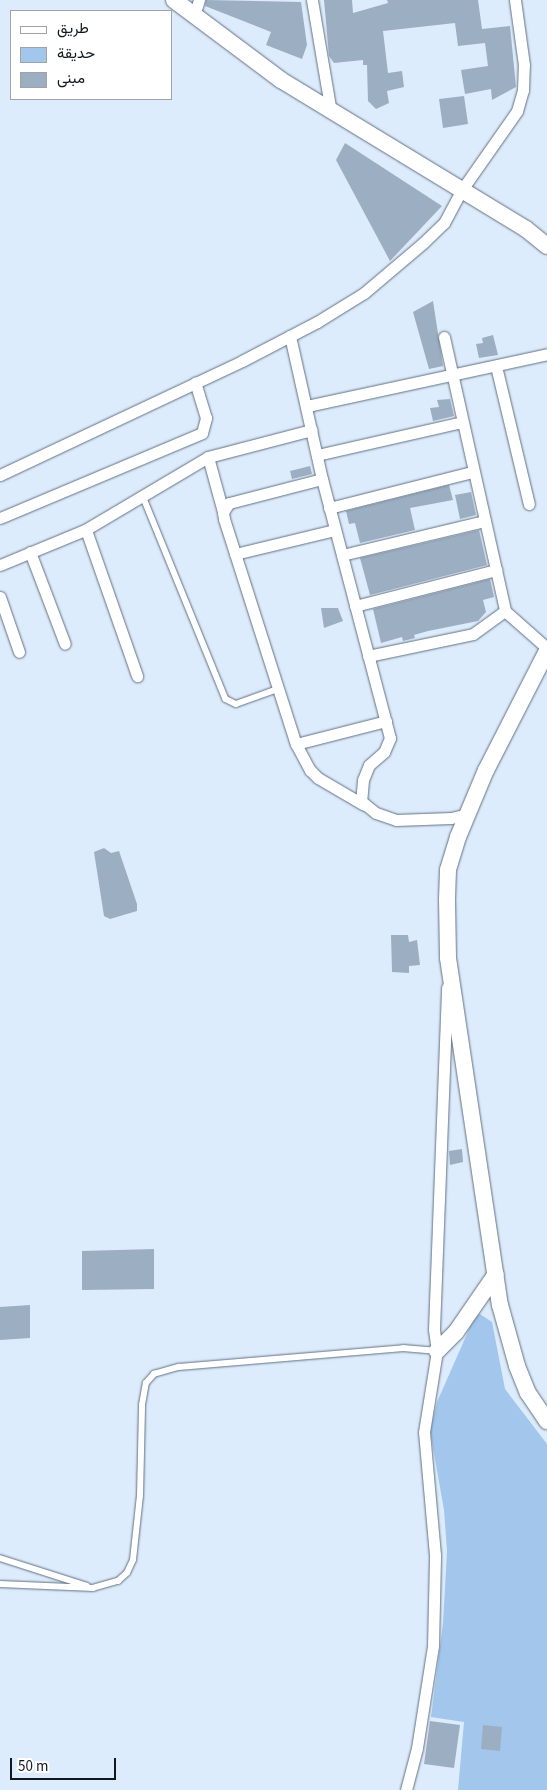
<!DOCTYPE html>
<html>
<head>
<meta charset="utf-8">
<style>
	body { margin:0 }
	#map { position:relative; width:547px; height:1790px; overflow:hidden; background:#ddecfc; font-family:"Source Sans 3",Vazirmatn,sans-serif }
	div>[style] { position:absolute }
	.green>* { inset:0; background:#a3c6ec }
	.building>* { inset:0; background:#9caec1 }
	.roads { filter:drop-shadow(0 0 1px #607082) drop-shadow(0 0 1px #607082) }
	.lane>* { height:5.5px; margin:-2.75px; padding:0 2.75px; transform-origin:2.75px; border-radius:2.75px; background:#fff }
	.street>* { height:11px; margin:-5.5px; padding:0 5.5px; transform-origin:5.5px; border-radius:5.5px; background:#fff }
	.secondary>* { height:16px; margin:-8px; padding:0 8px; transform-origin:8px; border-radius:8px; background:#fff }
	span { translate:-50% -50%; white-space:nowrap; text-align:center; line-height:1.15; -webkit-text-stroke:4px #fff; paint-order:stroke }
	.legend { position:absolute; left:10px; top:10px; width:162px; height:90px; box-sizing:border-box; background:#fff; border:1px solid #a0a2a5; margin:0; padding:6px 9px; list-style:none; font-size:15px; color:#11171f }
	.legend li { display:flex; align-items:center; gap:10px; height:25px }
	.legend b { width:25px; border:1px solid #a0a2a5 }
	.scale { position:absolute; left:10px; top:1758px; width:106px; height:22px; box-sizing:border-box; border:2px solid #11171f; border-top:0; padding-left:6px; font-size:15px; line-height:18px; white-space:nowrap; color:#11171f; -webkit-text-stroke:4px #fff; paint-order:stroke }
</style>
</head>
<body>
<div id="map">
	<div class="green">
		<div style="clip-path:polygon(480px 1314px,492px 1322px,505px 1389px,547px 1444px,547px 1790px,458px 1790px,464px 1722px,431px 1717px,443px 1623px,447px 1551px,444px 1510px,430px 1431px,437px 1402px,474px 1318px)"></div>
	</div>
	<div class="building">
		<div style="clip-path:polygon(206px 0,301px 2px,307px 45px,302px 59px,266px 45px,271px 32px,205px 6px)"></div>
		<div style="clip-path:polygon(324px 0,352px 0,353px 13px,388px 3px,387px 0,478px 0,482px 29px,510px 26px,516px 87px,492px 100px,491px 89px,465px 94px,461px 70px,488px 66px,485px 43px,458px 46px,455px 23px,383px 31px,388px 73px,402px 71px,404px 87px,387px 91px,389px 103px,376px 109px,368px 101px,367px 65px,363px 65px,363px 60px,334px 63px,329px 56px)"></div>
		<div style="clip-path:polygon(464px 96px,468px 124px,443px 128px,439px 99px)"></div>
		<div style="clip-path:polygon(345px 143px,442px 206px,390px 261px,336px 160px)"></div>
		<div style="clip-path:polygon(433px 301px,443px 366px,429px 369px,413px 312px)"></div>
		<div style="clip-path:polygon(493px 335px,498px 355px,479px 358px,476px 344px,483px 343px,482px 338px)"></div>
		<div style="clip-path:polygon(450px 399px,454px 416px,433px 421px,430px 408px,439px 407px,437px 400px)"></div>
		<div style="clip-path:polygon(310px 466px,312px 474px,292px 479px,290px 471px)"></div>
		<div style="clip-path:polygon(449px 485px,453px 500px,410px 508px,415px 530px,360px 543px,355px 523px,349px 524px,346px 511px)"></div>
		<div style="clip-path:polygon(471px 492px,476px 515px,460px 519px,455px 495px)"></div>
		<div style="clip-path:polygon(479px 530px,487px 565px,370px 595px,360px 558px)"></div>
		<div style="clip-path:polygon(490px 579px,494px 597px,483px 600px,486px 612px,478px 621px,428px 631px,414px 635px,415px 638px,403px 641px,402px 637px,381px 643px,373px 609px)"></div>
		<div style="clip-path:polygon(321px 608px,338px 608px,343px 621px,324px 628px)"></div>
		<div style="clip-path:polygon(104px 848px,111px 853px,119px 851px,137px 904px,137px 911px,110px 919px,104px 916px,94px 852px)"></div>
		<div style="clip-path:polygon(391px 935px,408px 935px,409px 942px,417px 940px,420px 965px,409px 966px,409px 973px,392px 972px)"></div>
		<div style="clip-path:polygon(462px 1149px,463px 1162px,450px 1165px,449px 1151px)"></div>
		<div style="clip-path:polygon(154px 1249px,154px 1289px,82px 1290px,82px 1251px)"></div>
		<div style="clip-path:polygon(30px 1305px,30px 1338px,0 1340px,0 1307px)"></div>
		<div style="clip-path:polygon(430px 1721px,460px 1725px,454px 1768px,424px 1764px)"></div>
		<div style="clip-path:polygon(483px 1725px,502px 1727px,500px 1751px,481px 1749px)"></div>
	</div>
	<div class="roads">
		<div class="lane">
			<div style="left:143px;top:496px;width:219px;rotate:67.8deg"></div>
			<div style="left:226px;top:699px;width:11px;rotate:27deg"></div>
			<div style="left:236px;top:704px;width:45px;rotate:-19.7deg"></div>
			<div style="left:0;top:1558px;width:91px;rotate:17.8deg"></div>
			<div style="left:0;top:1584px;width:93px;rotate:2.5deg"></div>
			<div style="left:93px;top:1588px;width:26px;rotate:-16deg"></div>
			<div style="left:118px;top:1581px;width:12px;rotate:-42deg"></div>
			<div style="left:127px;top:1573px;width:14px;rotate:-65deg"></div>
			<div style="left:133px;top:1560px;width:64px;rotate:-83.8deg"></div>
			<div style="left:140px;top:1496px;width:91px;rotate:-88.7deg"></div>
			<div style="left:142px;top:1405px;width:22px;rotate:-80deg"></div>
			<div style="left:146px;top:1383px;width:12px;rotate:-48deg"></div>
			<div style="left:154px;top:1374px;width:26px;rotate:-16deg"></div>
			<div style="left:179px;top:1367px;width:225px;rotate:-4.8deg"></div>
			<div style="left:403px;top:1348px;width:32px;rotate:5deg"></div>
		</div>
		<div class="street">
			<div style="left:312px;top:0;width:114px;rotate:80.4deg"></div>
			<div style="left:194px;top:16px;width:17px;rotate:-73deg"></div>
			<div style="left:290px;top:336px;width:147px;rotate:77.4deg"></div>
			<div style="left:322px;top:479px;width:268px;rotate:75.3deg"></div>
			<div style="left:390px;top:738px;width:15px;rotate:113deg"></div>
			<div style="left:384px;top:752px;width:20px;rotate:139deg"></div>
			<div style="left:369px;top:765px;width:16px;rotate:112deg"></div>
			<div style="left:363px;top:780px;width:21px;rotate:95deg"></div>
			<div style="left:361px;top:801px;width:19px;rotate:39deg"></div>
			<div style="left:376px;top:813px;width:21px;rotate:19deg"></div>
			<div style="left:396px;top:820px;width:55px;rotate:-2.1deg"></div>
			<div style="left:451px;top:818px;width:17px;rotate:-13deg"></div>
			<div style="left:444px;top:337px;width:281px;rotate:77.4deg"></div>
			<div style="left:505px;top:611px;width:56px;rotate:41.4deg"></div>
			<div style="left:496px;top:366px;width:142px;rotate:76.6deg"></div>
			<div style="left:307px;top:406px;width:246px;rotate:-12.2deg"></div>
			<div style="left:317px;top:455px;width:149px;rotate:-12.8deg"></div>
			<div style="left:208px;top:457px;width:57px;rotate:74.7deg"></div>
			<div style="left:0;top:475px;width:268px;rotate:-25.2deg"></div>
			<div style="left:242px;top:361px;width:85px;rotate:-27.5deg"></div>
			<div style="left:317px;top:322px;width:55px;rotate:-31.7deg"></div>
			<div style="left:364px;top:293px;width:77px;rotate:-40.3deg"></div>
			<div style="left:423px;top:243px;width:29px;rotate:-44deg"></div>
			<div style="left:444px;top:223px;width:36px;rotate:-62deg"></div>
			<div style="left:461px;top:191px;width:98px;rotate:-55deg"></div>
			<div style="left:517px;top:111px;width:22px;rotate:-74deg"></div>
			<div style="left:523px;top:90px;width:25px;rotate:-88deg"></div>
			<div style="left:524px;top:65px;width:66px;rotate:-97.9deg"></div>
			<div style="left:322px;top:479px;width:96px;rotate:165.5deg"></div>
			<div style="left:229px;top:503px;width:11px;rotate:124deg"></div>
			<div style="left:223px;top:512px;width:7px;rotate:82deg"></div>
			<div style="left:224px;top:519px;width:236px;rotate:72.3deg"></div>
			<div style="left:296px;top:744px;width:30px;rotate:62deg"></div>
			<div style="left:310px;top:770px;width:11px;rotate:45deg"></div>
			<div style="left:318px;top:778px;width:53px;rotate:30.4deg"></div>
			<div style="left:329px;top:508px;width:147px;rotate:-14.1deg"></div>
			<div style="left:0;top:518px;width:219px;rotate:-22.8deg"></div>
			<div style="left:202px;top:433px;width:16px;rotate:-75deg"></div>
			<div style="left:206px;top:418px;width:37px;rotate:-107deg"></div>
			<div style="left:86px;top:530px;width:155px;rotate:70.7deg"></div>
			<div style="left:30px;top:552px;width:98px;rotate:69.2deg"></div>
			<div style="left:235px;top:554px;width:103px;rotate:-13.5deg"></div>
			<div style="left:342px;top:555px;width:147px;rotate:-13.4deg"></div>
			<div style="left:0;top:565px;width:92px;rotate:-22.4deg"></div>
			<div style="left:85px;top:530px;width:143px;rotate:-30.7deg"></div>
			<div style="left:208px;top:457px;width:107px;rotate:-14.6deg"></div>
			<div style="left:0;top:597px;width:58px;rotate:70.9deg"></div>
			<div style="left:355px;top:606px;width:146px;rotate:-14.3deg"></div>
			<div style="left:368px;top:656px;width:107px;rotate:-11.8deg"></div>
			<div style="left:473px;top:634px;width:39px;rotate:-36deg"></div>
			<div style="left:296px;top:744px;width:93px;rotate:-14.3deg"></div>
			<div style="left:406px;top:1790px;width:43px;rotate:-75.3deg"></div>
			<div style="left:417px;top:1748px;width:103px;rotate:-81.1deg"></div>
			<div style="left:433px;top:1646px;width:91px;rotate:-88.7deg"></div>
			<div style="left:435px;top:1555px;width:123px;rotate:-95.1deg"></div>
			<div style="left:424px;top:1432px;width:82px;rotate:-80.9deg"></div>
			<div style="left:437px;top:1351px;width:22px;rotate:-98deg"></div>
			<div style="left:434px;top:1329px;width:342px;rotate:-87.8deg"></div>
		</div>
		<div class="secondary">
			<div style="left:174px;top:0;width:134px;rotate:36.8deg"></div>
			<div style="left:281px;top:80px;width:287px;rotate:31.3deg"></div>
			<div style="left:526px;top:229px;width:27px;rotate:39deg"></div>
			<div style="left:547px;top:651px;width:134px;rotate:117.1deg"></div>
			<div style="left:486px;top:770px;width:73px;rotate:112.7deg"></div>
			<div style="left:458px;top:837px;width:34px;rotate:107deg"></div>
			<div style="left:448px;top:870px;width:30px;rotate:92deg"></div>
			<div style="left:447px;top:900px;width:58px;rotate:89deg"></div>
			<div style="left:448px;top:958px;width:351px;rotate:81.5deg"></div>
			<div style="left:500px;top:1305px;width:63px;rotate:74.4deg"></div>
			<div style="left:517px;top:1366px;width:29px;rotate:68deg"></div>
			<div style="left:528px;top:1393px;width:34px;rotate:56deg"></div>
			<div style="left:437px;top:1351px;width:27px;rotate:-45deg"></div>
			<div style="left:456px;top:1332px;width:70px;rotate:-55.4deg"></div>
		</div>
	</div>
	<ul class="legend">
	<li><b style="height:6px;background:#fff"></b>طريق</li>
	<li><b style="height:14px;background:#a3c6ec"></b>حديقة</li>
	<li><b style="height:14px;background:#9caec1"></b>مبنى</li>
	</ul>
	<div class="scale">50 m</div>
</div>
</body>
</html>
